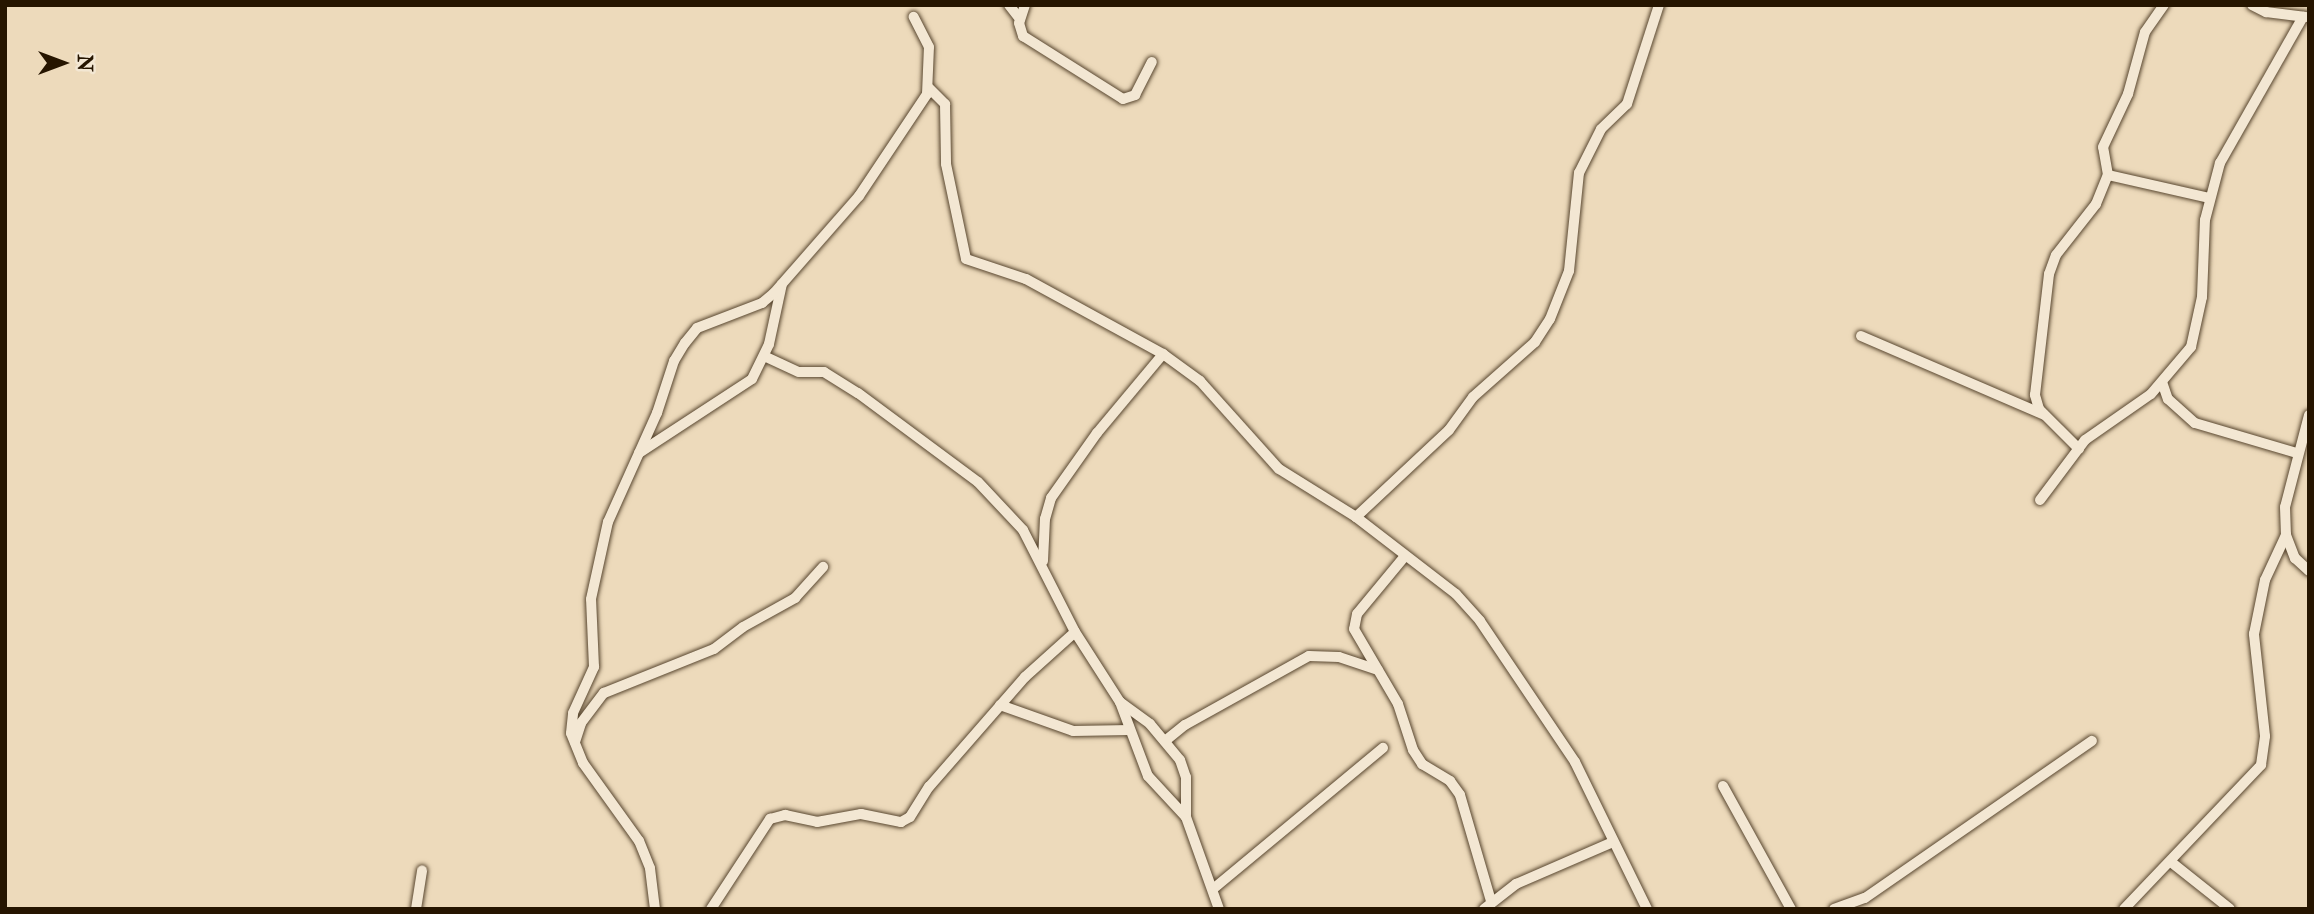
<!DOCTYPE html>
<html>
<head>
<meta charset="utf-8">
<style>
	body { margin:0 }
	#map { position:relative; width:2314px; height:914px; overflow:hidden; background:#eddabb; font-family:"IM FELL Double Pica",serif }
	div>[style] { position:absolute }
	.roads { filter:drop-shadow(0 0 2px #58462f) drop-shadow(0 0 2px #58462f) }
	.street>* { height:10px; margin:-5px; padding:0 5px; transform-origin:5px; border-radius:5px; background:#f3e7d3 }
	span { translate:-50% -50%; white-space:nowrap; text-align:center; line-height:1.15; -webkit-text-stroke:5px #f3e7d3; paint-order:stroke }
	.frame { position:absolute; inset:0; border:7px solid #261500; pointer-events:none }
	.north { position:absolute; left:28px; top:28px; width:70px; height:70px; -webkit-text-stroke:5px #f3e7d3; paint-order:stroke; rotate:90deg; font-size:19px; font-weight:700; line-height:28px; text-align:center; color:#261500 }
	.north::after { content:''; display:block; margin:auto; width:24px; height:32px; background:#261500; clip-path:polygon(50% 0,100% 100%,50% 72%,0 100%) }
</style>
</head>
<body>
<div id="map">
	<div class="roads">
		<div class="street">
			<div style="left:1009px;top:5px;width:18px;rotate:52deg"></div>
			<div style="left:1025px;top:5px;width:19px;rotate:108deg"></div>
			<div style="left:1019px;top:23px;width:14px;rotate:73deg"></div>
			<div style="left:1023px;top:36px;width:118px;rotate:32.2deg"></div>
			<div style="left:1123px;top:99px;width:13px;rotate:-18deg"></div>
			<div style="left:1135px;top:95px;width:37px;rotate:-63deg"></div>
			<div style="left:2252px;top:5px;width:16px;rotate:27deg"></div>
			<div style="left:2266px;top:12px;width:40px;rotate:7.1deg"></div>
			<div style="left:929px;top:88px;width:23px;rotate:45deg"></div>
			<div style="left:945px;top:104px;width:60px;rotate:89deg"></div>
			<div style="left:946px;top:164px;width:97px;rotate:78.1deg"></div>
			<div style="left:966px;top:259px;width:63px;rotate:18.4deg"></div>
			<div style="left:1026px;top:279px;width:156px;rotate:28.7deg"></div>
			<div style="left:1163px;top:354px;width:46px;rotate:36.1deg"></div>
			<div style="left:1200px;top:381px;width:118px;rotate:48.1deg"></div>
			<div style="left:1279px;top:469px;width:91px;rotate:31.9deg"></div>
			<div style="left:1356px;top:517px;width:126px;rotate:37.6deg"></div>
			<div style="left:1456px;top:594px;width:36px;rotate:48deg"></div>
			<div style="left:1480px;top:621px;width:170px;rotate:56deg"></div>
			<div style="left:1575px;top:762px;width:164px;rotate:63.9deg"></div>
			<div style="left:2108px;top:175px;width:104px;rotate:12.8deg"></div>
			<div style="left:1861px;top:336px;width:199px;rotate:23.3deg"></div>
			<div style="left:764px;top:356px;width:38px;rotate:25deg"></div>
			<div style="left:799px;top:372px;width:25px"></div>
			<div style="left:824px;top:372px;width:40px;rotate:32deg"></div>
			<div style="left:858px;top:393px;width:149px;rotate:36.6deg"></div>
			<div style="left:978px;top:482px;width:66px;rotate:46.8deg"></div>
			<div style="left:1023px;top:530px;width:114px;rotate:63deg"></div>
			<div style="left:1075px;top:632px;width:83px;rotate:57.3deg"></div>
			<div style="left:1120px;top:702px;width:79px;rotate:69.3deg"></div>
			<div style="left:1148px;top:776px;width:56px;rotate:47.2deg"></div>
			<div style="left:1186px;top:817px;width:98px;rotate:70.3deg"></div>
			<div style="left:2162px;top:382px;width:18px;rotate:71deg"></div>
			<div style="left:2168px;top:399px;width:36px;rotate:42deg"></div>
			<div style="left:2195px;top:423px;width:106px;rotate:16.4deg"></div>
			<div style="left:2309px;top:415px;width:95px;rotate:104.6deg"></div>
			<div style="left:2285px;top:507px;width:28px;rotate:88deg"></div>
			<div style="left:2286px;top:535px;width:25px;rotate:69deg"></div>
			<div style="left:2295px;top:558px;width:19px;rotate:43deg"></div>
			<div style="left:2079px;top:449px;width:57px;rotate:-135deg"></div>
			<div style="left:2039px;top:409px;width:15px;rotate:-106deg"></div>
			<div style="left:2035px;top:395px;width:122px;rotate:-83.4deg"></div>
			<div style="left:2049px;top:274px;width:20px;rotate:-70deg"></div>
			<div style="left:2056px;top:255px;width:65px;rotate:-51.9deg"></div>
			<div style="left:2096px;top:204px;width:31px;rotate:-68deg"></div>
			<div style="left:2108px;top:175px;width:28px;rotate:-100deg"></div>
			<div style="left:2103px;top:147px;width:59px;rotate:-64.7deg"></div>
			<div style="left:2128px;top:94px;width:64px;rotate:-74.7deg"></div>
			<div style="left:2145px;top:32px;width:33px;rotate:-55deg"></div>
			<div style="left:639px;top:453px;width:135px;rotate:-33.2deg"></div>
			<div style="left:752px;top:379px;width:39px;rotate:-64deg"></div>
			<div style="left:769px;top:344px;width:61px;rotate:-77.8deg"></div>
			<div style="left:2040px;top:500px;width:75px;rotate:-53.1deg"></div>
			<div style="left:2085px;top:440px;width:80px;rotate:-34.9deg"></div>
			<div style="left:2151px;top:394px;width:62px;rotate:-49.6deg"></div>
			<div style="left:2191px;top:347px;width:51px;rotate:-77.6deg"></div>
			<div style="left:2202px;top:297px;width:77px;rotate:-87.8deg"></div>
			<div style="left:2205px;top:220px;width:59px;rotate:-75.3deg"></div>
			<div style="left:2220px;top:163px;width:168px;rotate:-60.4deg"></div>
			<div style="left:1356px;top:517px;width:127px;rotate:-43.1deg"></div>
			<div style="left:1449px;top:430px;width:41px;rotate:-54deg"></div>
			<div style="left:1473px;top:397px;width:83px;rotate:-41.6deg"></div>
			<div style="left:1535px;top:342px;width:27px;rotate:-57deg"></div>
			<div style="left:1550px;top:319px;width:52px;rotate:-68.4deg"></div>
			<div style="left:1569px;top:271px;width:99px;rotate:-84.2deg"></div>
			<div style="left:1579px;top:173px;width:49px;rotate:-63.4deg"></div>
			<div style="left:1601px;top:129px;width:36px;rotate:-44deg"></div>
			<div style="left:1627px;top:104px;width:104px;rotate:-72.1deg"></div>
			<div style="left:1405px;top:556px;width:75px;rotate:129.6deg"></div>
			<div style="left:1357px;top:614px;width:15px;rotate:101deg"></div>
			<div style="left:1354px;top:629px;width:87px;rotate:59.6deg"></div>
			<div style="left:1398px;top:704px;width:48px;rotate:71.9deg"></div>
			<div style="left:1413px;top:750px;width:17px;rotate:57deg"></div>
			<div style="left:1422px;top:764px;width:33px;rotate:31deg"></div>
			<div style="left:1450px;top:781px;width:17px;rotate:54deg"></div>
			<div style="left:1460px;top:795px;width:110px;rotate:73.7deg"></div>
			<div style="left:1043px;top:561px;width:42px;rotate:-87.3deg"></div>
			<div style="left:1045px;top:519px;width:22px;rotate:-74deg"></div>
			<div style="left:1051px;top:498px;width:80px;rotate:-54.7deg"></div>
			<div style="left:1097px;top:433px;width:103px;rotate:-50.1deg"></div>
			<div style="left:1120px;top:702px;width:37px;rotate:36deg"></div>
			<div style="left:1150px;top:724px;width:47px;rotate:50.2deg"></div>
			<div style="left:1180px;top:760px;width:18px;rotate:71deg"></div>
			<div style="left:1186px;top:777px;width:40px;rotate:90deg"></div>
			<div style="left:1000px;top:705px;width:77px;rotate:19.6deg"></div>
			<div style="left:1073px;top:731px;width:57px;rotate:-1deg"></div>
			<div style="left:1165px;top:741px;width:26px;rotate:-39deg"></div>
			<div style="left:1185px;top:725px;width:142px;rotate:-29.1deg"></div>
			<div style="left:1309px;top:656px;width:30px;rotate:2deg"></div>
			<div style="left:1339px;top:657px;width:41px;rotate:18.4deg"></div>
			<div style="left:575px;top:742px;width:20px;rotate:-72deg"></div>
			<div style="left:581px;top:723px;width:38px;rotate:-53deg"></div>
			<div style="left:604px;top:693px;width:118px;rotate:-21.8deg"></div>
			<div style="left:714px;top:649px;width:36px;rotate:-37deg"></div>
			<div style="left:743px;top:627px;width:60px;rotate:-29.1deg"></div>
			<div style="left:795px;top:598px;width:42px;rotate:-47.9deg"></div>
			<div style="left:1723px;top:786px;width:141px;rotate:61.1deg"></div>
			<div style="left:2171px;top:862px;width:75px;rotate:38.5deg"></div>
			<div style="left:1213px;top:889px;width:221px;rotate:-39.7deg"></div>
			<div style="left:416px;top:909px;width:39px;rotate:-81deg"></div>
			<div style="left:655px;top:909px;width:41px;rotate:-97deg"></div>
			<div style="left:650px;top:868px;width:29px;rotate:-112deg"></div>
			<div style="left:639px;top:841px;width:96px;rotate:-125.7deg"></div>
			<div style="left:583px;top:763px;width:32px;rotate:-112deg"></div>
			<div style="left:571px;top:733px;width:20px;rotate:-84deg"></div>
			<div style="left:573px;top:713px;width:51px;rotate:-65.5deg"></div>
			<div style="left:594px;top:667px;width:68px;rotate:-92.5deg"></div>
			<div style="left:591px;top:599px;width:79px;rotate:-77.6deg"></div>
			<div style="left:608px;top:522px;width:120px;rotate:-65.8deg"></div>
			<div style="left:657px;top:413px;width:55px;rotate:-71.9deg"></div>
			<div style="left:674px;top:361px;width:21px;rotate:-59deg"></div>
			<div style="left:685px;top:343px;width:19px;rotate:-51deg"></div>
			<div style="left:697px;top:328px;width:70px;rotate:-21deg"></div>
			<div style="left:762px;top:303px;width:16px;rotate:-40deg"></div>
			<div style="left:774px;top:293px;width:129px;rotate:-48.8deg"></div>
			<div style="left:859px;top:196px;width:123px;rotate:-56.3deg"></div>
			<div style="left:927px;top:94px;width:47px;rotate:-87.6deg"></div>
			<div style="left:929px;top:47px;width:34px;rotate:-117deg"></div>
			<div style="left:711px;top:909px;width:108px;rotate:-56.8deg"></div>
			<div style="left:770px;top:819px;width:16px;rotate:-15deg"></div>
			<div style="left:785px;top:815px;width:33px;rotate:12deg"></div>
			<div style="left:817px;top:822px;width:45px;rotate:-10.3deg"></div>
			<div style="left:861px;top:814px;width:41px;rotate:11.3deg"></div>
			<div style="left:901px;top:822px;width:10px;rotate:-29deg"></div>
			<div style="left:910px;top:817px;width:36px;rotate:-58deg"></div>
			<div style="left:929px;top:787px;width:146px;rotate:-48.9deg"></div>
			<div style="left:1025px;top:677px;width:67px;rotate:-42deg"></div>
			<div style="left:1484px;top:909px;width:41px;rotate:-38deg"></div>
			<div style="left:1516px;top:884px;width:106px;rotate:-23.4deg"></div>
			<div style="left:1834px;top:909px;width:33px;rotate:-20deg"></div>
			<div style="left:1865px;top:898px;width:276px;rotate:-34.7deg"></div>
			<div style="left:2124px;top:909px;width:199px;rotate:-46.4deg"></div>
			<div style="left:2261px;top:765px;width:29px;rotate:-82deg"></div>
			<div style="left:2265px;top:736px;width:103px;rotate:-96.2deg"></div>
			<div style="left:2254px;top:634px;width:55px;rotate:-78.5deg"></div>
			<div style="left:2265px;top:580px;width:50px;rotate:-65deg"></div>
		</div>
	</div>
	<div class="frame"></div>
	<div class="north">N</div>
</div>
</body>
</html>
